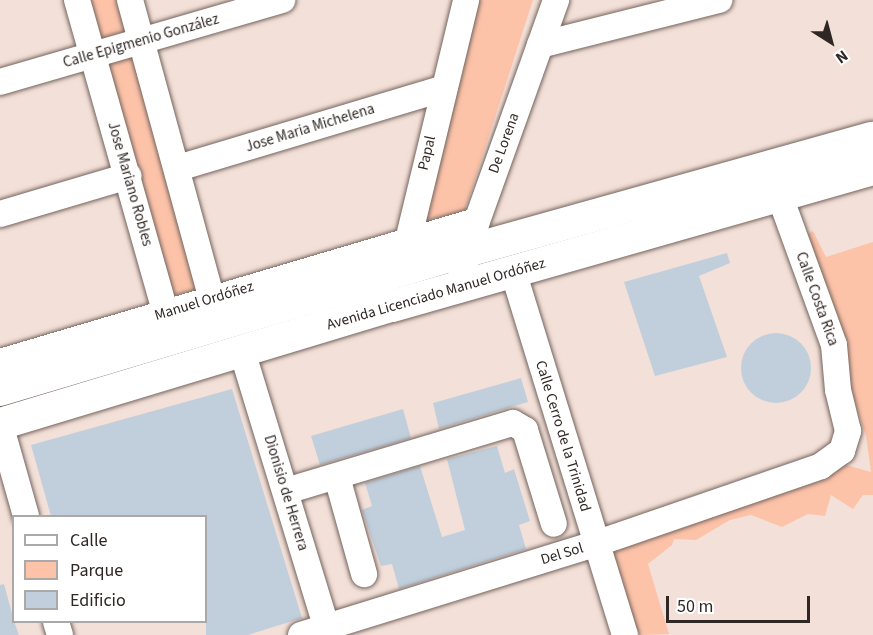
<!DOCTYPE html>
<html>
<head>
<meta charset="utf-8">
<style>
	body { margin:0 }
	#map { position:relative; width:873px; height:635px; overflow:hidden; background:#f3e0d8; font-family:"Source Sans 3",sans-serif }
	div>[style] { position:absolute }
	.green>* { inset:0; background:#fdc3a9 }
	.building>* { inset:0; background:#c1cfdc }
	.round { border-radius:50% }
	.roads { filter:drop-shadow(0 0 2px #74645d) drop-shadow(0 0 2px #74645d) }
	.minor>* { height:26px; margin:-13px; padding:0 13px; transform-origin:13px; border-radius:13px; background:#fff }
	.major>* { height:32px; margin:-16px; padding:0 16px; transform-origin:16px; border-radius:16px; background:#fff }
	span { translate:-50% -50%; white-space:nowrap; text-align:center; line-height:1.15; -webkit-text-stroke:6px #fff; paint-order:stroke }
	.street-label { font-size:15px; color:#2e2724 }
	.legend { position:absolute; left:12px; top:515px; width:195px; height:108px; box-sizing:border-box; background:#fff; border:2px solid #aba9a7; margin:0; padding:8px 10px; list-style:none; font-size:18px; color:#2e2724 }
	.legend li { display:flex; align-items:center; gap:12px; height:30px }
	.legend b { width:30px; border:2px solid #aba9a7 }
	.north { position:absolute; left:801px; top:12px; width:60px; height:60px; -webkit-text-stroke:4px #fff; paint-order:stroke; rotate:144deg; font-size:16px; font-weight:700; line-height:24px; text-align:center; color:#2e2724 }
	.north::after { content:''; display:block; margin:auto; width:21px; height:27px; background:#2e2724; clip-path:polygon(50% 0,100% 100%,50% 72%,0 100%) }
	.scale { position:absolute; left:666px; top:596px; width:144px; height:27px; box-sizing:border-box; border:3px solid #2e2724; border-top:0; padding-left:8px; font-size:18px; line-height:21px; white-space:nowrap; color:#2e2724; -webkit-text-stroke:4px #fff; paint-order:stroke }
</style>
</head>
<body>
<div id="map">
	<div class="green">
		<div style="clip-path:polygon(81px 0,121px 0,205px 287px,169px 296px)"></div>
		<div style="clip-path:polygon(478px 0,533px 0,464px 213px,418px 221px)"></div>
		<div style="clip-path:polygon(813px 231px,826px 257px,873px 242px,873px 495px,863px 495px,853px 509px,831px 495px,825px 516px,808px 514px,782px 527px,751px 515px,730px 520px,696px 540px,674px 539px,672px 545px,648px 564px,669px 634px,640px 635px,627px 609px,606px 543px,832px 461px,871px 472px,866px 436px,801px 237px)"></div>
	</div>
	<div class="building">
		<div style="clip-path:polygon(727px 253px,730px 263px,699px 276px,727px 357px,655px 376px,624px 282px)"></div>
		<div class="round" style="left:741px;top:333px;width:70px;height:70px"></div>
		<div style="clip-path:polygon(521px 378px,528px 402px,439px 429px,433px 403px)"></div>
		<div style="clip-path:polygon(232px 389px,302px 618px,248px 635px,206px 635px,206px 516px,51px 516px,31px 445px)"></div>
		<div style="clip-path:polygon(403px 409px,411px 438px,320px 465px,311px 436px)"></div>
		<div style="clip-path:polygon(497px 446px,505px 473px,514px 469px,530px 521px,519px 525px,526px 549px,399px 589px,392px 564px,381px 566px,362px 510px,372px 506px,365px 483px,420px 466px,442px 537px,465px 530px,447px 459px)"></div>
		<div style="clip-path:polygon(4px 584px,14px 621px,19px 635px,0 635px,0 585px)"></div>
	</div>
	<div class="roads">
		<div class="minor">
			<div style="left:77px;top:0;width:342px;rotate:74.2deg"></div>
			<div style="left:130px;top:0;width:327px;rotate:74.7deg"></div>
			<div style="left:540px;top:45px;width:185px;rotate:-14.1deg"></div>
			<div style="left:0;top:82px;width:294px;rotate:-16.2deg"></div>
			<div style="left:178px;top:168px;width:276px;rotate:-16.7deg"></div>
			<div style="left:0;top:214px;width:134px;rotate:-16.5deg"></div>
			<div style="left:405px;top:253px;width:260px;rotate:-76.4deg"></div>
			<div style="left:513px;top:271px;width:381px;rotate:72.9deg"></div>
			<div style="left:458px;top:288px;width:70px;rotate:-74.2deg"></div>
			<div style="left:477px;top:221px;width:235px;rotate:-70.3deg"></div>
			<div style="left:242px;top:351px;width:297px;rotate:73deg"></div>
			<div style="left:0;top:362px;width:497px;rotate:-16.5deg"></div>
			<div style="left:0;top:424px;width:96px;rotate:74.2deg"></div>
			<div style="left:337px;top:477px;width:101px;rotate:74.4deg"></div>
			<div style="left:286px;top:491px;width:237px;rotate:-16.7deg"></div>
			<div style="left:513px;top:423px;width:14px;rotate:30deg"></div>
			<div style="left:525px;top:430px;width:98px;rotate:72.9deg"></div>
			<div style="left:56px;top:622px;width:14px;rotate:73deg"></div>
			<div style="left:301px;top:635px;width:308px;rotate:-17.2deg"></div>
			<div style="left:595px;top:544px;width:239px;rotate:-19deg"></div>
			<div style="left:821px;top:466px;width:26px;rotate:-36deg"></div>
			<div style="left:842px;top:451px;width:21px;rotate:-73deg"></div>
			<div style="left:848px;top:431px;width:42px;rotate:-103.7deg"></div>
			<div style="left:838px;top:390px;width:45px;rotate:-95.1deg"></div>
			<div style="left:834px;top:345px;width:161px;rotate:-110deg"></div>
		</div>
		<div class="major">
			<div style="left:0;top:390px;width:487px;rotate:-16.6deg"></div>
			<div style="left:467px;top:251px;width:421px;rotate:-15.6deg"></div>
			<div style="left:0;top:424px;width:409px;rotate:-16.8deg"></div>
			<div style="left:392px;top:306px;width:500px;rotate:-15.9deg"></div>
		</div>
	</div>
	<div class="street-label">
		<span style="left:141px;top:41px;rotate:-16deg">Calle Epigmenio González</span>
		<span style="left:310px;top:128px;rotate:-17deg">Jose Maria Michelena</span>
		<span style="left:504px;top:143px;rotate:-70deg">De Lorena</span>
		<span style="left:427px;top:153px;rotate:-77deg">Papal</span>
		<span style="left:130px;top:184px;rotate:74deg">Jose Mariano Robles</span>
		<span style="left:436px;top:294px;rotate:-16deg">Avenida Licenciado Manuel Ordóñez</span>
		<span style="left:817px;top:299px;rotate:70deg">Calle Costa Rica</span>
		<span style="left:204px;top:301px;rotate:-17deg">Manuel Ordóñez</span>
		<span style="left:563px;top:436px;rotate:73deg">Calle Cerro de la Trinidad</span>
		<span style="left:286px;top:493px;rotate:73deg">Dionisio de Herrera</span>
		<span style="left:562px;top:554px;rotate:-17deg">Del Sol</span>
	</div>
	<ul class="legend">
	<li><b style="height:8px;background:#fff"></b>Calle</li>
	<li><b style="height:16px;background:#fdc3a9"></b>Parque</li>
	<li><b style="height:16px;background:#c1cfdc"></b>Edificio</li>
	</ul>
	<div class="north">N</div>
	<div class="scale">50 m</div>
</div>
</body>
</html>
